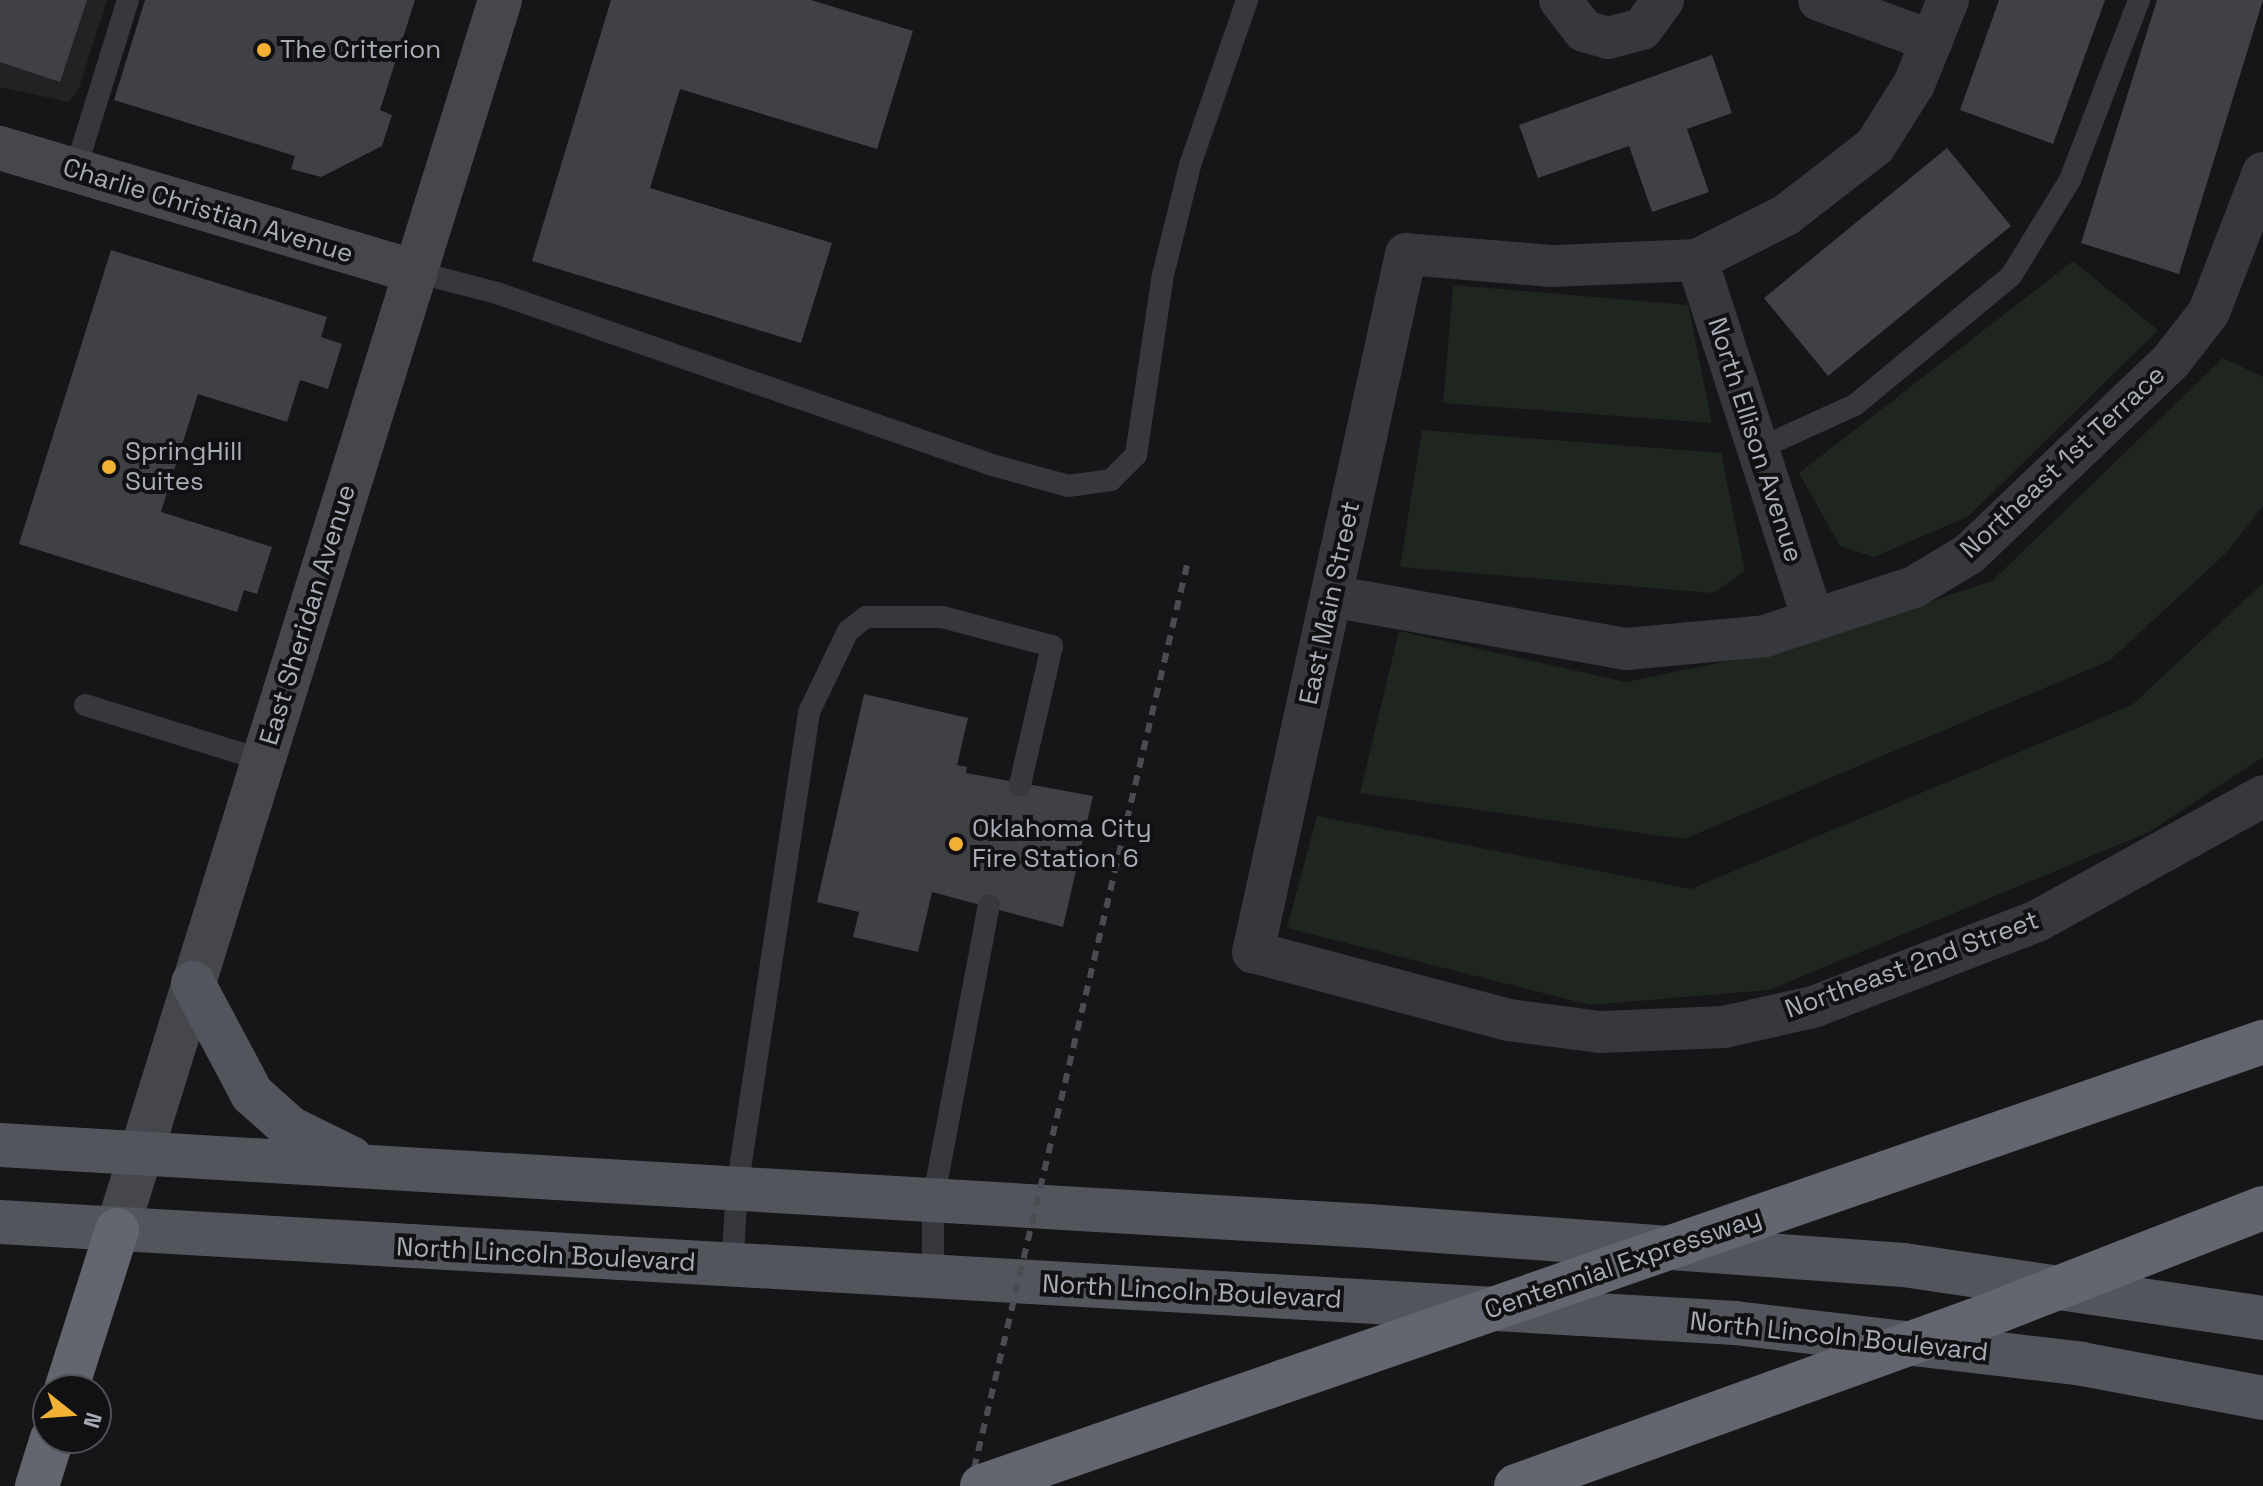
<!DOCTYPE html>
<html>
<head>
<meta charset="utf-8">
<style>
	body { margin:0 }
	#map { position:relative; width:2263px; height:1486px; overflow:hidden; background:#161618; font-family:"Space Grotesk",sans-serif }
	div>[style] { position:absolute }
	.built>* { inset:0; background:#222225 }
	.green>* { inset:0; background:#1e261f }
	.building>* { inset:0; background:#404145 }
	.lane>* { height:22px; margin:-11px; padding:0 11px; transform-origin:11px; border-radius:11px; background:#37383d }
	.street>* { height:42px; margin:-21px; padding:0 21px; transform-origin:21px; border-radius:21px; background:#37383d }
	.secondary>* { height:44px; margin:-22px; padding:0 22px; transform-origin:22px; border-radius:22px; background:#45474d }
	.primary>* { height:44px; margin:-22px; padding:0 22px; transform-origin:22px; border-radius:22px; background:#53555c }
	.highway>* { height:44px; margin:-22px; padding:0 22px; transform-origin:22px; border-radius:22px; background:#63666e }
	.rail>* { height:6px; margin-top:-3px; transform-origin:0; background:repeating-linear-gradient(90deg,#4a4c52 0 10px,transparent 0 18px) }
	.highway-bridge>* { height:44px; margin:-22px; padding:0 22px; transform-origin:22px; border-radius:22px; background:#63666e }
	.dots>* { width:22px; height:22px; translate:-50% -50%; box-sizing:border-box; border:4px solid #111113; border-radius:50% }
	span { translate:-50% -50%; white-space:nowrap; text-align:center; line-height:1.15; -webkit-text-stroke:8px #111113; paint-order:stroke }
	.poi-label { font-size:26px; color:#a8adb8 }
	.left { translate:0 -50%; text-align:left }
	.street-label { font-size:26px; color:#a8adb8 }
	.north { position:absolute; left:32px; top:1374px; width:80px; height:80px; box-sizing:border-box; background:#111113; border:2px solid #4d4f55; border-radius:50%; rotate:107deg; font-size:22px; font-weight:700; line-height:32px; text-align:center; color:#a8adb8 }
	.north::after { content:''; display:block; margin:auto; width:28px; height:36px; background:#f2b134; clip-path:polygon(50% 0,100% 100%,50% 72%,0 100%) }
</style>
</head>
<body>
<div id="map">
	<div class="built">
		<div style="clip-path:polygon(0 0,107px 0,78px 91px,68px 102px,0 87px)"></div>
	</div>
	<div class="green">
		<div style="clip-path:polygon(2073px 261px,2158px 330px,1969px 516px,1874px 557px,1840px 546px,1799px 473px)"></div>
		<div style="clip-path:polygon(1453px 285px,1688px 305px,1712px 423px,1443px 403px)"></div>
		<div style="clip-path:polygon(2223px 358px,2263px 377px,2263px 506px,2226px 553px,2109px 661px,1684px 839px,1360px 793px,1399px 631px,1626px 682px,1792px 648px,1992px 581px)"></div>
		<div style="clip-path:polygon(1422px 430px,1721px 453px,1745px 571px,1713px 593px,1400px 567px)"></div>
		<div style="clip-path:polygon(2263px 583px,2263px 757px,2149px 832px,1769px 990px,1590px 1005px,1287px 928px,1317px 816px,1691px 889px,2132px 705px)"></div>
	</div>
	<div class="building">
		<div style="clip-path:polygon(0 0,87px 0,60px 82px,0 62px)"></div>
		<div style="clip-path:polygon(145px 0,415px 0,380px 110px,392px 115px,382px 146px,321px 177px,291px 169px,295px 156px,114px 100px)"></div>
		<div style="clip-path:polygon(611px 0,811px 0,913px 31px,877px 149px,680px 89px,650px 188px,832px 243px,801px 343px,532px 261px)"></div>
		<div style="clip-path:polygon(1999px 0,2105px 0,2053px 144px,1960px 110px)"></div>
		<div style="clip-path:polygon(2157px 0,2263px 0,2179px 274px,2081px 243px)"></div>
		<div style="clip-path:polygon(1712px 55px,1732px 113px,1687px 129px,1709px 192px,1652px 212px,1629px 146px,1538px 178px,1519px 125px)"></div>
		<div style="clip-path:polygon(1947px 148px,2011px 226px,1828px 376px,1764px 298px)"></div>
		<div style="clip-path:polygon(111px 250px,327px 317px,321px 337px,342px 344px,328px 389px,300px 380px,287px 422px,198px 394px,161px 512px,272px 547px,257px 594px,244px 590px,237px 612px,19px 544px)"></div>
		<div style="clip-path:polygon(864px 694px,968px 718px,957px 765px,967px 767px,966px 773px,1093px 796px,1063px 927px,932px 892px,918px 952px,853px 937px,859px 912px,817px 902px)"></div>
	</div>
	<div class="lane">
		<div style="left:75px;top:171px;width:179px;rotate:-72.8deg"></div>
		<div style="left:416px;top:272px;width:84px;rotate:14.5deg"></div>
		<div style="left:497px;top:293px;width:524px;rotate:19.16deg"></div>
		<div style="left:992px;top:465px;width:79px;rotate:15.4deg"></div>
		<div style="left:1068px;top:486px;width:43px;rotate:-7.9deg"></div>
		<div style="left:1111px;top:480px;width:35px;rotate:-45deg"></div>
		<div style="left:1136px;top:455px;width:182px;rotate:-81.5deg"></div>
		<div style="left:1163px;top:275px;width:113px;rotate:-76.2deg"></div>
		<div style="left:1190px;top:165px;width:175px;rotate:-70.9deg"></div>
		<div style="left:1758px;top:449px;width:107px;rotate:-24.4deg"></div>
		<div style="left:1855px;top:405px;width:202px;rotate:-39.6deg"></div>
		<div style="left:2011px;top:276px;width:113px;rotate:-58.4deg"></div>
		<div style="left:2070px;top:180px;width:193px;rotate:-69deg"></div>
		<div style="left:85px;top:705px;width:186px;rotate:17.2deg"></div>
		<div style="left:732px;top:1266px;width:77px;rotate:-86.3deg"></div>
		<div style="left:737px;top:1189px;width:482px;rotate:-81.4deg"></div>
		<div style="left:809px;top:712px;width:90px;rotate:-64.3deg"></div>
		<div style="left:848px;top:631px;width:23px;rotate:-38deg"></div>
		<div style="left:866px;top:617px;width:76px"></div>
		<div style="left:942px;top:617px;width:114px;rotate:14.8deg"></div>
		<div style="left:1052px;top:646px;width:143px;rotate:103deg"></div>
		<div style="left:933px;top:1277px;width:76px;rotate:-90deg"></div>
		<div style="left:933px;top:1201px;width:301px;rotate:-79.3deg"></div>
	</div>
	<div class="street">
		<div style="left:1560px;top:0;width:39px;rotate:52deg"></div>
		<div style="left:1584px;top:31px;width:25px;rotate:16deg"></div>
		<div style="left:1608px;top:38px;width:35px;rotate:-15deg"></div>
		<div style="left:1642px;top:29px;width:36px;rotate:-54deg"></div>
		<div style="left:1819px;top:0;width:120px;rotate:19.9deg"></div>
		<div style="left:1948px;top:0;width:91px;rotate:112deg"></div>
		<div style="left:1914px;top:84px;width:73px;rotate:122.2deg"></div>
		<div style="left:1875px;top:146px;width:113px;rotate:142.2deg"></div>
		<div style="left:1786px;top:215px;width:100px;rotate:153.2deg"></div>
		<div style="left:1697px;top:260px;width:146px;rotate:177.6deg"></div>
		<div style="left:1551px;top:266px;width:145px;rotate:-175.3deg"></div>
		<div style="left:1406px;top:254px;width:715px;rotate:102.36deg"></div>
		<div style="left:1253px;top:952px;width:265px;rotate:14.9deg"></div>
		<div style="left:1509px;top:1020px;width:92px;rotate:7.5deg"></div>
		<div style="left:1600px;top:1032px;width:124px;rotate:-2.3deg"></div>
		<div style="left:1724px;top:1027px;width:91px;rotate:-12.7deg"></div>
		<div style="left:1813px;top:1007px;width:240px;rotate:-21deg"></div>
		<div style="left:2037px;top:921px;width:258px;rotate:-28.9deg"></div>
		<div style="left:1697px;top:260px;width:378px;rotate:72.1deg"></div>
		<div style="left:1331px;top:596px;width:300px;rotate:10.2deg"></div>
		<div style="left:1626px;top:649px;width:140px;rotate:-5.3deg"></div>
		<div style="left:1765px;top:636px;width:157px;rotate:-18.2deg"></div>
		<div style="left:1914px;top:587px;width:64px;rotate:-31deg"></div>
		<div style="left:1969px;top:554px;width:279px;rotate:-43.7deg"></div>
		<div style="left:2171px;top:361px;width:62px;rotate:-52.2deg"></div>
		<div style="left:2209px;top:312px;width:149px;rotate:-68.8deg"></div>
	</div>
	<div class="secondary">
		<div style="left:0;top:148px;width:434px;rotate:16.6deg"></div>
		<div style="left:117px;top:1230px;width:1288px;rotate:-72.7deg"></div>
	</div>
	<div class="primary">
		<div style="left:193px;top:983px;width:126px;rotate:62deg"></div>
		<div style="left:252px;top:1094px;width:51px;rotate:41.8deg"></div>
		<div style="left:290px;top:1128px;width:68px;rotate:26.2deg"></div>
		<div style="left:0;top:1145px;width:1371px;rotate:3.39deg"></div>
		<div style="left:1369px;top:1226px;width:536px;rotate:4.17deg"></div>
		<div style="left:1904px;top:1265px;width:363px;rotate:8.4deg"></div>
		<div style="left:0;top:1222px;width:1738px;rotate:3.33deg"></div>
		<div style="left:1735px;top:1323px;width:349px;rotate:6.7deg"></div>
		<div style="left:2082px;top:1364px;width:184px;rotate:10.6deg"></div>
	</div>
	<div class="highway">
		<div style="left:66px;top:1390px;width:168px;rotate:-72.3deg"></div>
		<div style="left:37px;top:1486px;width:50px;rotate:-72.6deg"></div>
	</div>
	<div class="rail">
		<div style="left:970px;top:1486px;width:946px;rotate:-76.74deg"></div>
	</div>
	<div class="highway-bridge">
		<div style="left:982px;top:1486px;width:1356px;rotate:-19.12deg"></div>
		<div style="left:1516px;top:1486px;width:486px;rotate:-19.9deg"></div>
		<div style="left:1973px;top:1321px;width:311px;rotate:-21.3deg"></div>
	</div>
	<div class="dots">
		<div style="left:264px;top:50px;background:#f2b134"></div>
		<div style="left:109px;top:467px;background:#f2b134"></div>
		<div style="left:956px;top:844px;background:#f2b134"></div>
	</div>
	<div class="poi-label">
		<span class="left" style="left:280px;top:50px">The Criterion</span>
		<span class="left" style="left:125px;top:467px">SpringHill<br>Suites</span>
		<span class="left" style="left:972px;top:844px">Oklahoma City<br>Fire Station 6</span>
	</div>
	<div class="street-label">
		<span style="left:208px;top:211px;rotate:17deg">Charlie Christian Avenue</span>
		<span style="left:1755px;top:440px;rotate:72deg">North Ellison Avenue</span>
		<span style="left:2063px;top:462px;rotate:-43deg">Northeast 1st Terrace</span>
		<span style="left:1330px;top:603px;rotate:-78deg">East Main Street</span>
		<span style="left:308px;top:615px;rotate:-73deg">East Sheridan Avenue</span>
		<span style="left:1912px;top:965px;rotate:-20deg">Northeast 2nd Street</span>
		<span style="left:546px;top:1255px;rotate:3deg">North Lincoln Boulevard</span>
		<span style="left:1623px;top:1264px;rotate:-19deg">Centennial Expressway</span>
		<span style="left:1192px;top:1292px;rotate:3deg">North Lincoln Boulevard</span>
		<span style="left:1839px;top:1337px;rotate:6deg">North Lincoln Boulevard</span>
	</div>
	<div class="north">N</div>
</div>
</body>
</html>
